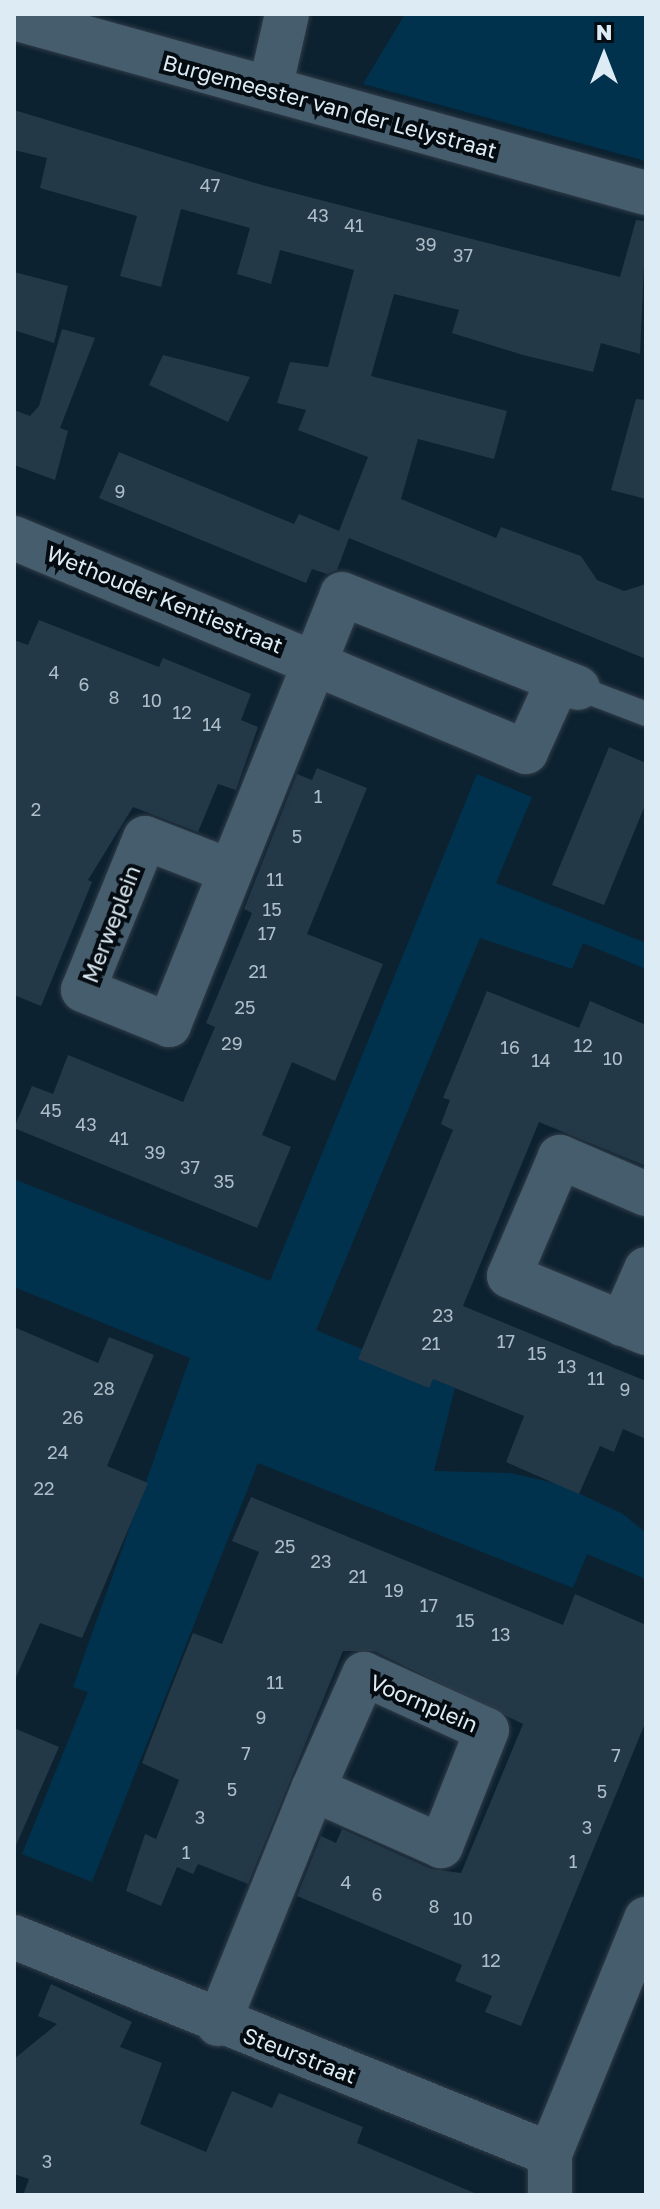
<!DOCTYPE html>
<html>
<head>
<meta charset="utf-8">
<style>
	body { margin:0 }
	#map { position:relative; width:660px; height:2209px; overflow:hidden; background:#0d2230; font-family:"Golos Text",sans-serif }
	div>[style] { position:absolute }
	.green>* { inset:0; background:#01324d }
	.building>* { inset:0; background:#233948 }
	.roads { filter:drop-shadow(0 0 2px #313c48) drop-shadow(0 0 2px #313c48) }
	.service>* { height:24px; margin:-12px; padding:0 12px; transform-origin:12px; border-radius:12px; background:#465d6d }
	.minor>* { height:44px; margin:-22px; padding:0 22px; transform-origin:22px; border-radius:22px; background:#465d6d }
	span { translate:-50% -50%; white-space:nowrap; text-align:center; line-height:1.15; -webkit-text-stroke:8px #040b11; paint-order:stroke }
	.number-label { font-size:18px; color:#aebec9 }
	.number-label span { -webkit-text-stroke-width:0 }
	.street-label { font-size:22px; color:#ddebf4 }
	.frame { position:absolute; inset:0; border:16px solid #ddebf4; pointer-events:none }
	.north { position:absolute; left:564px; top:16px; width:80px; height:80px; -webkit-text-stroke:6px #040b11; paint-order:stroke; rotate:0deg; font-size:22px; font-weight:700; line-height:32px; text-align:center; color:#ddebf4 }
	.north::after { content:''; display:block; margin:auto; width:28px; height:36px; background:#ddebf4; clip-path:polygon(50% 0,100% 100%,50% 72%,0 100%) }
</style>
</head>
<body>
<div id="map">
	<div class="green">
		<div style="clip-path:polygon(405px 14px,646px 14px,646px 161px,363px 84px)"></div>
		<div style="clip-path:polygon(477px 774px,532px 797px,496px 883px,646px 943px,646px 969px,583px 943px,572px 969px,480px 938px,316px 1330px,455px 1388px,434px 1471px,510px 1473px,559px 1484px,623px 1514px,646px 1533px,646px 1579px,587px 1554px,573px 1588px,258px 1463px,92px 1882px,22px 1854px,88px 1692px,73px 1687px,190px 1358px,14px 1287px,14px 1179px,270px 1281px)"></div>
	</div>
	<div class="building">
		<div style="clip-path:polygon(14px 110px,262px 185px,620px 277px,636px 220px,646px 221px,640px 354px,601px 343px,593px 372px,523px 355px,452px 333px,459px 310px,394px 294px,371px 376px,507px 411px,494px 459px,418px 439px,401px 499px,496px 538px,501px 527px,581px 556px,597px 580px,624px 591px,646px 584px,646px 659px,349px 538px,337px 570px,327px 574px,312px 569px,306px 583px,99px 498px,119px 452px,294px 524px,299px 514px,339px 531px,368px 457px,298px 430px,306px 410px,277px 403px,290px 362px,328px 367px,354px 270px,280px 250px,271px 284px,237px 274px,250px 228px,181px 209px,161px 287px,120px 276px,137px 216px,40px 188px,47px 158px,14px 150px)"></div>
		<div style="clip-path:polygon(14px 272px,68px 286px,54px 343px,14px 330px)"></div>
		<div style="clip-path:polygon(62px 329px,95px 338px,60px 428px,68px 431px,55px 480px,14px 465px,14px 410px,30px 416px,39px 406px)"></div>
		<div style="clip-path:polygon(163px 355px,250px 377px,228px 422px,149px 385px)"></div>
		<div style="clip-path:polygon(636px 399px,646px 400px,646px 499px,611px 490px)"></div>
		<div style="clip-path:polygon(39px 620px,159px 667px,163px 658px,251px 694px,241px 720px,258px 727px,236px 790px,218px 784px,198px 832px,133px 807px,88px 880px,92px 882px,41px 1006px,14px 995px,14px 640px,28px 645px)"></div>
		<div style="clip-path:polygon(609px 747px,646px 763px,646px 803px,604px 905px,552px 885px)"></div>
		<div style="clip-path:polygon(317px 768px,367px 788px,307px 934px,383px 964px,335px 1081px,292px 1062px,262px 1135px,291px 1147px,257px 1228px,14px 1128px,32px 1086px,53px 1094px,68px 1055px,183px 1102px,215px 1027px,206px 1023px,252px 913px,244px 909px,297px 774px,312px 780px)"></div>
		<div style="clip-path:polygon(487px 991px,579px 1028px,590px 1001px,646px 1025px,646px 1166px,539px 1122px,463px 1306px,646px 1381px,646px 1439px,623px 1429px,614px 1452px,600px 1446px,579px 1494px,506px 1462px,524px 1416px,433px 1379px,429px 1388px,358px 1359px,453px 1130px,441px 1124px,450px 1100px,443px 1098px)"></div>
		<div style="clip-path:polygon(14px 1327px,98px 1363px,109px 1337px,154px 1355px,107px 1466px,148px 1483px,122px 1544px,82px 1638px,40px 1623px,14px 1682px)"></div>
		<div style="clip-path:polygon(251px 1497px,563px 1625px,575px 1594px,646px 1625px,646px 1721px,521px 2026px,485px 2012px,492px 1996px,455px 1981px,462px 1965px,297px 1896px,321px 1836px,336px 1843px,342px 1829px,431px 1869px,461px 1873px,523px 1724px,374px 1651px,343px 1651px,248px 1884px,198px 1864px,193px 1874px,177px 1867px,161px 1906px,126px 1891px,145px 1834px,156px 1839px,179px 1780px,142px 1763px,169px 1693px,193px 1633px,222px 1644px,259px 1552px,232px 1541px)"></div>
		<div style="clip-path:polygon(14px 1728px,59px 1747px,14px 1850px)"></div>
		<div style="clip-path:polygon(51px 1984px,132px 2022px,120px 2047px,162px 2063px,140px 2124px,206px 2152px,232px 2091px,272px 2108px,279px 2093px,363px 2127px,357px 2143px,479px 2195px,23px 2195px,29px 2179px,14px 2174px,14px 2059px,57px 2024px,38px 2016px)"></div>
	</div>
	<div class="roads">
		<div class="service">
			<div style="left:578px;top:688px;width:73px;rotate:20.9deg"></div>
		</div>
		<div class="minor">
			<div style="left:14px;top:18px;width:656px;rotate:15.48deg"></div>
			<div style="left:270px;top:89px;width:77px;rotate:-77.2deg"></div>
			<div style="left:14px;top:538px;width:555px;rotate:22.68deg"></div>
			<div style="left:526px;top:752px;width:78px;rotate:-65.7deg"></div>
			<div style="left:230px;top:871px;width:91px;rotate:-158.8deg"></div>
			<div style="left:145px;top:838px;width:164px;rotate:112.2deg"></div>
			<div style="left:83px;top:990px;width:93px;rotate:22.1deg"></div>
			<div style="left:169px;top:1025px;width:464px;rotate:-68.1deg"></div>
			<div style="left:342px;top:594px;width:254px;rotate:21.7deg"></div>
			<div style="left:646px;top:1194px;width:94px;rotate:-156.7deg"></div>
			<div style="left:560px;top:1157px;width:129px;rotate:113.2deg"></div>
			<div style="left:509px;top:1276px;width:148px;rotate:22.6deg"></div>
			<div style="left:622px;top:1324px;width:60px;rotate:-66.4deg"></div>
			<div style="left:14px;top:1937px;width:578px;rotate:22.04deg"></div>
			<div style="left:550px;top:2154px;width:41px;rotate:90deg"></div>
			<div style="left:218px;top:2024px;width:253px;rotate:-68deg"></div>
			<div style="left:313px;top:1789px;width:126px;rotate:-66.1deg"></div>
			<div style="left:364px;top:1674px;width:135px;rotate:24.5deg"></div>
			<div style="left:487px;top:1730px;width:125px;rotate:111.6deg"></div>
			<div style="left:441px;top:1846px;width:140px;rotate:-156deg"></div>
			<div style="left:550px;top:2154px;width:254px;rotate:-67.8deg"></div>
		</div>
	</div>
	<div class="number-label">
		<span style="left:210px;top:185px">47</span>
		<span style="left:318px;top:215px">43</span>
		<span style="left:354px;top:225px">41</span>
		<span style="left:426px;top:244px">39</span>
		<span style="left:463px;top:255px">37</span>
		<span style="left:120px;top:491px">9</span>
		<span style="left:54px;top:672px">4</span>
		<span style="left:84px;top:684px">6</span>
		<span style="left:114px;top:697px">8</span>
		<span style="left:152px;top:700px">10</span>
		<span style="left:182px;top:712px">12</span>
		<span style="left:212px;top:724px">14</span>
		<span style="left:318px;top:796px">1</span>
		<span style="left:36px;top:809px">2</span>
		<span style="left:297px;top:836px">5</span>
		<span style="left:275px;top:879px">11</span>
		<span style="left:272px;top:909px">15</span>
		<span style="left:267px;top:933px">17</span>
		<span style="left:258px;top:971px">21</span>
		<span style="left:245px;top:1007px">25</span>
		<span style="left:232px;top:1043px">29</span>
		<span style="left:583px;top:1045px">12</span>
		<span style="left:510px;top:1047px">16</span>
		<span style="left:613px;top:1058px">10</span>
		<span style="left:541px;top:1060px">14</span>
		<span style="left:51px;top:1110px">45</span>
		<span style="left:86px;top:1124px">43</span>
		<span style="left:119px;top:1138px">41</span>
		<span style="left:155px;top:1152px">39</span>
		<span style="left:190px;top:1167px">37</span>
		<span style="left:224px;top:1181px">35</span>
		<span style="left:443px;top:1315px">23</span>
		<span style="left:506px;top:1341px">17</span>
		<span style="left:431px;top:1343px">21</span>
		<span style="left:537px;top:1353px">15</span>
		<span style="left:567px;top:1366px">13</span>
		<span style="left:596px;top:1378px">11</span>
		<span style="left:104px;top:1388px">28</span>
		<span style="left:625px;top:1389px">9</span>
		<span style="left:73px;top:1417px">26</span>
		<span style="left:58px;top:1452px">24</span>
		<span style="left:44px;top:1488px">22</span>
		<span style="left:285px;top:1546px">25</span>
		<span style="left:321px;top:1561px">23</span>
		<span style="left:358px;top:1576px">21</span>
		<span style="left:394px;top:1590px">19</span>
		<span style="left:429px;top:1605px">17</span>
		<span style="left:465px;top:1620px">15</span>
		<span style="left:501px;top:1634px">13</span>
		<span style="left:275px;top:1682px">11</span>
		<span style="left:261px;top:1717px">9</span>
		<span style="left:246px;top:1753px">7</span>
		<span style="left:616px;top:1755px">7</span>
		<span style="left:232px;top:1789px">5</span>
		<span style="left:602px;top:1791px">5</span>
		<span style="left:200px;top:1817px">3</span>
		<span style="left:587px;top:1827px">3</span>
		<span style="left:186px;top:1852px">1</span>
		<span style="left:573px;top:1861px">1</span>
		<span style="left:346px;top:1882px">4</span>
		<span style="left:377px;top:1894px">6</span>
		<span style="left:434px;top:1906px">8</span>
		<span style="left:463px;top:1918px">10</span>
		<span style="left:491px;top:1960px">12</span>
		<span style="left:47px;top:2161px">3</span>
	</div>
	<div class="street-label">
		<span style="left:330px;top:106px;rotate:15deg">Burgemeester van der Lelystraat</span>
		<span style="left:165px;top:599px;rotate:22deg">Wethouder Kentiestraat</span>
		<span style="left:111px;top:924px;rotate:-69deg">Merweplein</span>
		<span style="left:424px;top:1703px;rotate:23deg">Voornplein</span>
		<span style="left:300px;top:2055px;rotate:21deg">Steurstraat</span>
	</div>
	<div class="frame"></div>
	<div class="north">N</div>
</div>
</body>
</html>
